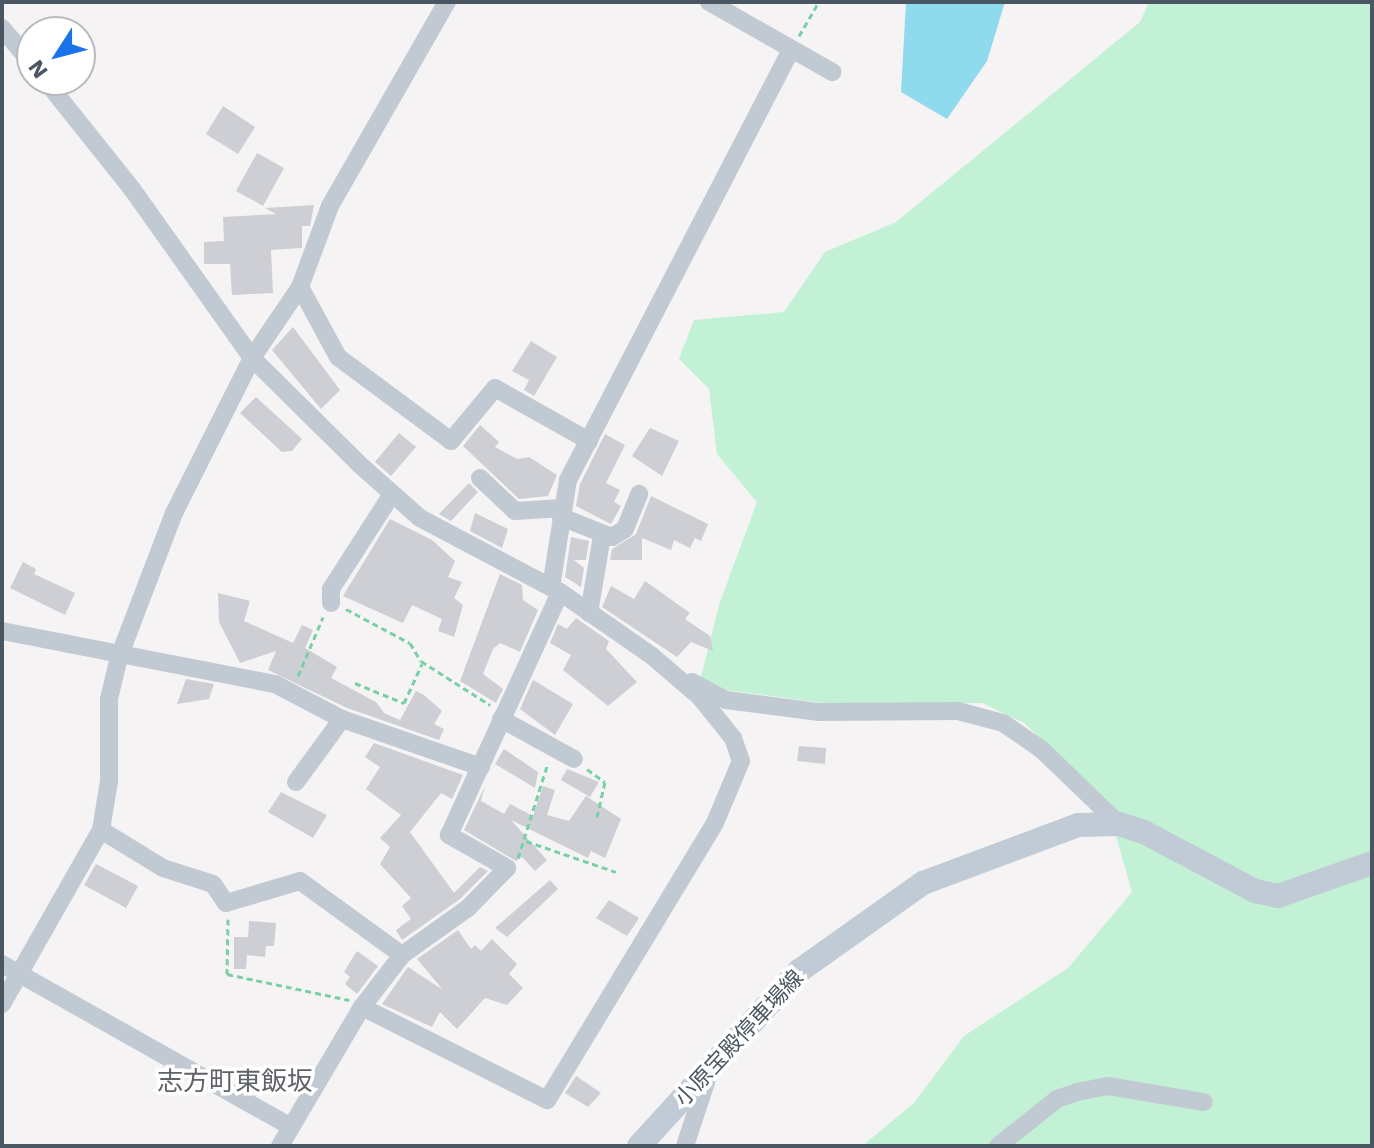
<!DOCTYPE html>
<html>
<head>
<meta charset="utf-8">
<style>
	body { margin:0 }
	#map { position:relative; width:1374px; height:1148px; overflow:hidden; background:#f5f3f3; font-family:"Work Sans","Noto Sans JP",sans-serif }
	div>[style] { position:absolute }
	.green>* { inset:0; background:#c3f1d5 }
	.water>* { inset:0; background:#90daee }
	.building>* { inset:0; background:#cdcfd5 }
	.path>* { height:3px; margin-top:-1.5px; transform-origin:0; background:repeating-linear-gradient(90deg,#7ad0a6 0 6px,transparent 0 10px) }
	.minor>* { height:18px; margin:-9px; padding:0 9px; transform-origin:9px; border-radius:9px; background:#c1cad2 }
	.secondary>* { height:24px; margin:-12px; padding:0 12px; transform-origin:12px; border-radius:12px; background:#c1cbd6 }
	span { translate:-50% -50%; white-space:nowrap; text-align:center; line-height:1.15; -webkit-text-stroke:7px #fff; paint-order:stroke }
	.street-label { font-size:22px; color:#4a5661 }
	.quarter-label { font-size:26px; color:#5f6368 }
	.frame { position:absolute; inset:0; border:4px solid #4a5661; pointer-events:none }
	.north { position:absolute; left:16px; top:16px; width:80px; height:80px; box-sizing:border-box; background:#fff; border:2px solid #b7bbc0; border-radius:50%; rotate:234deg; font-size:22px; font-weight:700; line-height:32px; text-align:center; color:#4a5661 }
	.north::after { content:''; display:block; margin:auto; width:28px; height:36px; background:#1a73e8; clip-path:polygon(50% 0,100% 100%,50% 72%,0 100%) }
</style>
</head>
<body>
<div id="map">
	<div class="green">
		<div style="clip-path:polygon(1149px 2px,1372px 2px,1372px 1146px,862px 1146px,914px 1103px,964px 1036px,1068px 968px,1132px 892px,1105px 798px,1024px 723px,982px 703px,838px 705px,726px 690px,701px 677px,719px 605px,757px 502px,717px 454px,709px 389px,679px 359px,694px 320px,784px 312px,825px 252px,896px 222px,1140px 22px)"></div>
	</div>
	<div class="water">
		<div style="clip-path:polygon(906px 2px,1005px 2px,987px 61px,947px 119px,901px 92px)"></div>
	</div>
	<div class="building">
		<div style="clip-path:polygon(223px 106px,255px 127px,238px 154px,206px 134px)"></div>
		<div style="clip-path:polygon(257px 153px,284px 168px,263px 206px,236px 191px)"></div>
		<div style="clip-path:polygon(314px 205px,310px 226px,302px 226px,302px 248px,271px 250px,273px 293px,232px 295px,230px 264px,204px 264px,204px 242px,224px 241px,223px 217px,276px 214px,265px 208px)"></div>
		<div style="clip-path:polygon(293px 327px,340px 390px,321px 409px,272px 350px)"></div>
		<div style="clip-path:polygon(531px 341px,557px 357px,534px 396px,524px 390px,529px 380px,512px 371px)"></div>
		<div style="clip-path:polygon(256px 397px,302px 439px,292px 451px,282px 452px,240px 413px)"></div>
		<div style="clip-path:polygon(480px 425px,499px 442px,495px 447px,517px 459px,529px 457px,557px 475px,548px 496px,519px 499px,463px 446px)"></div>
		<div style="clip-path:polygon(650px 428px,679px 441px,662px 476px,632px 456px)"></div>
		<div style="clip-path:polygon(399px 433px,416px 447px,391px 476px,375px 462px)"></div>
		<div style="clip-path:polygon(605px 434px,625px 445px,606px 483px,620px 490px,614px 502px,621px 506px,611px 524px,576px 506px,580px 484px)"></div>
		<div style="clip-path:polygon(469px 483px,478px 492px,451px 521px,439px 514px)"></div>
		<div style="clip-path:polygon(651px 496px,708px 524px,701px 541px,695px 538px,690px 548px,674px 540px,671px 550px,642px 538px,642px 560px,610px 560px,612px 549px,636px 534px)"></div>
		<div style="clip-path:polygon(475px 513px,508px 529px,502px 548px,470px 531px)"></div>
		<div style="clip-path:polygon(390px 519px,432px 540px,455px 561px,448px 577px,462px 582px,454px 598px,463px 605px,454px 637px,438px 631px,442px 619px,412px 605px,403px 623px,343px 596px)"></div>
		<div style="clip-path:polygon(571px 537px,589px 541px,586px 560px,574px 560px,584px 568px,581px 587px,565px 577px)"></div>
		<div style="clip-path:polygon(23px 562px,36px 569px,34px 574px,75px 593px,65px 615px,10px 588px)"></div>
		<div style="clip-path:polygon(500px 574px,522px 585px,523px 600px,538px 610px,520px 652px,500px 643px,493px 649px,483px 674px,503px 689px,496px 703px,460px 681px)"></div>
		<div style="clip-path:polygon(645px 581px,690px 613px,685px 619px,710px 636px,713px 651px,691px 642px,677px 657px,602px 607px,611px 586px,634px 599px)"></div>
		<div style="clip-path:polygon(218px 593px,250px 601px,244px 621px,293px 643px,302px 625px,313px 630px,305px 648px,337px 667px,331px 678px,376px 702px,384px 713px,400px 720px,416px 691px,424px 695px,442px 711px,434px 724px,444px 729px,439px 740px,347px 708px,268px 670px,276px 651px,240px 663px,219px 622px)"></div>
		<div style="clip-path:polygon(576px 618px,609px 641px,606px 649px,637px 682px,608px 706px,563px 670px,571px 655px,550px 643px,558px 624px,567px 629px)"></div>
		<div style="clip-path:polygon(186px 679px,214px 684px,209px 699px,177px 704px)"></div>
		<div style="clip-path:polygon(533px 680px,573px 704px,555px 735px,520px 709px)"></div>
		<div style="clip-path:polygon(374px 743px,463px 775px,452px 799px,441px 793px,410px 832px,454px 893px,480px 867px,488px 871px,460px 899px,402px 940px,396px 930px,411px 919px,402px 906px,411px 898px,380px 864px,390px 847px,380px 838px,401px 815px,366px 789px,380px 767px,365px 757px)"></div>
		<div style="clip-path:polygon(799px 746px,826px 748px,825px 764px,797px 761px)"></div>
		<div style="clip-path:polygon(504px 749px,538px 772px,535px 788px,495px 764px)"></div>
		<div style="clip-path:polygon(567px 769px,599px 782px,590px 797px,561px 780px)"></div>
		<div style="clip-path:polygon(485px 786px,481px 801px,504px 814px,510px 804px,533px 816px,543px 786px,555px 790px,547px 815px,569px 821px,586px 796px,621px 819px,605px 858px,591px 851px,588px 858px,511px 820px,547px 860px,535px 871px,522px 857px,516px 861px,464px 830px)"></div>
		<div style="clip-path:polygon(281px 792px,327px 815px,313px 838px,268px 812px)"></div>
		<div style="clip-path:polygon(96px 864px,138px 886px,126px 908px,84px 885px)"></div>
		<div style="clip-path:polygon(550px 880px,558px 889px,507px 937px,495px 928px)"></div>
		<div style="clip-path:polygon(609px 900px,639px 918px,627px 936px,596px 918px)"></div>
		<div style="clip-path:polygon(249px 921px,276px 923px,274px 946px,266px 946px,265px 957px,247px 955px,246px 969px,234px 969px,234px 937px,248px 937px)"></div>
		<div style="clip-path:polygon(458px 930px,471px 949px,475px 945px,481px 951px,492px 939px,517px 964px,509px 974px,523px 988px,507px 1005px,485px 998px,457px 1029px,440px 1012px,432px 1027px,382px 1004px,408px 967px,443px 990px,417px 959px)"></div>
		<div style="clip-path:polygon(357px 951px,378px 966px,357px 994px,345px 984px,350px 977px,344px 972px)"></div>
		<div style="clip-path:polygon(576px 1076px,601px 1093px,588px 1107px,565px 1093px)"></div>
	</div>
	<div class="path">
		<div style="left:799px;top:36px;width:39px;rotate:-60deg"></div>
		<div style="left:346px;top:609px;width:72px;rotate:28deg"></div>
		<div style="left:410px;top:643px;width:21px;rotate:59deg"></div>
		<div style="left:421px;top:661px;width:82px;rotate:32.5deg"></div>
		<div style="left:298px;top:676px;width:64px;rotate:-67deg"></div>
		<div style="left:355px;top:683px;width:53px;rotate:22.2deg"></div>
		<div style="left:404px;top:703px;width:43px;rotate:-65.2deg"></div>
		<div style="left:587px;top:769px;width:22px;rotate:36deg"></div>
		<div style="left:605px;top:782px;width:36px;rotate:103deg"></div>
		<div style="left:526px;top:841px;width:95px;rotate:19deg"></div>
		<div style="left:518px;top:858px;width:100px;rotate:-72.5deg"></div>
		<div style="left:228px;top:919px;width:55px;rotate:91deg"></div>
		<div style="left:227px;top:974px;width:125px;rotate:12deg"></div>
	</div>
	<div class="minor">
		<div style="left:709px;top:2px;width:142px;rotate:29.6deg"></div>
		<div style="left:2px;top:28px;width:47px;rotate:50.2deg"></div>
		<div style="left:45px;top:80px;width:139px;rotate:51.4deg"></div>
		<div style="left:132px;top:189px;width:207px;rotate:54.6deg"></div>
		<div style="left:252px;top:358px;width:151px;rotate:44.7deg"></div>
		<div style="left:359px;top:464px;width:81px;rotate:41.5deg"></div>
		<div style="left:420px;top:518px;width:158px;rotate:27.9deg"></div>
		<div style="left:560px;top:592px;width:112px;rotate:34.8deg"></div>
		<div style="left:652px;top:656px;width:63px;rotate:40.5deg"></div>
		<div style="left:700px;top:697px;width:53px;rotate:51.2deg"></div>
		<div style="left:733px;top:738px;width:24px;rotate:71deg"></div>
		<div style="left:741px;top:761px;width:67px;rotate:112.8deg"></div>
		<div style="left:715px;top:823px;width:324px;rotate:121.2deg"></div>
		<div style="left:547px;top:1100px;width:207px;rotate:-153.3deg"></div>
		<div style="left:300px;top:287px;width:80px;rotate:61.5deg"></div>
		<div style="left:338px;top:357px;width:141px;rotate:36.6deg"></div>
		<div style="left:451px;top:441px;width:69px;rotate:-50.3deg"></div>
		<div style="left:495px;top:388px;width:108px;rotate:29.4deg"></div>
		<div style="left:480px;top:478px;width:48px;rotate:43.3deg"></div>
		<div style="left:515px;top:511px;width:47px;rotate:-3.7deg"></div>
		<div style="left:561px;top:517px;width:55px;rotate:21.4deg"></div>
		<div style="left:612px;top:537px;width:15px;rotate:-32deg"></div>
		<div style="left:625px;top:529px;width:38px;rotate:-68deg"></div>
		<div style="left:551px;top:587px;width:108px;rotate:-81deg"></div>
		<div style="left:568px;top:480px;width:485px;rotate:-62.6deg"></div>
		<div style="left:331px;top:603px;width:14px;rotate:-90deg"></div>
		<div style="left:331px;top:589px;width:113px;rotate:-57.3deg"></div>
		<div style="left:589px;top:613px;width:78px;rotate:-80.4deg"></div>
		<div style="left:2px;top:631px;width:278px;rotate:11deg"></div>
		<div style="left:275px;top:684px;width:76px;rotate:27.6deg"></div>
		<div style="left:342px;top:719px;width:147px;rotate:19.1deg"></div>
		<div style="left:692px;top:682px;width:38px;rotate:28deg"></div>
		<div style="left:726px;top:700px;width:94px;rotate:7.4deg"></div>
		<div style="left:819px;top:712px;width:139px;rotate:-0.4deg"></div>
		<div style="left:958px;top:711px;width:47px;rotate:14.9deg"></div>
		<div style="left:1003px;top:723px;width:46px;rotate:34.4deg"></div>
		<div style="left:1041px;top:749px;width:108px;rotate:43.9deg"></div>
		<div style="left:501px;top:719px;width:83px;rotate:28.7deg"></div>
		<div style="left:296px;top:782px;width:78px;rotate:-53.9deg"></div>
		<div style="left:101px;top:830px;width:73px;rotate:31.5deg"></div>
		<div style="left:163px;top:868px;width:52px;rotate:17.7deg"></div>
		<div style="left:213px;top:884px;width:23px;rotate:56deg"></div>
		<div style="left:226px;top:903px;width:77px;rotate:-16.6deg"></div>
		<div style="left:300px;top:881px;width:126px;rotate:36deg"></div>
		<div style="left:2px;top:964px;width:332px;rotate:29.4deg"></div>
		<div style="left:2px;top:1004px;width:200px;rotate:-60.4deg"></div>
		<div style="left:101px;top:830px;width:50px;rotate:-80.7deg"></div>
		<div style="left:109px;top:781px;width:82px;rotate:-90deg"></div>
		<div style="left:109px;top:699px;width:43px;rotate:-76.6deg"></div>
		<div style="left:119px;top:657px;width:154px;rotate:-69.1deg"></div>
		<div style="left:174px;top:513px;width:174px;rotate:-63.3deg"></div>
		<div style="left:252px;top:358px;width:86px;rotate:-55.9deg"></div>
		<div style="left:300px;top:287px;width:86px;rotate:-69.7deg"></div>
		<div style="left:330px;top:206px;width:235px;rotate:-60.2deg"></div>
		<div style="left:280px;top:1146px;width:161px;rotate:-59.5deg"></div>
		<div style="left:362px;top:1007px;width:66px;rotate:-52.4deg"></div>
		<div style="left:402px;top:955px;width:81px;rotate:-35.5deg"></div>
		<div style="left:468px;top:908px;width:56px;rotate:-45.7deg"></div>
		<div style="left:507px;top:868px;width:67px;rotate:-150.4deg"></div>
		<div style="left:449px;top:835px;width:267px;rotate:-65.4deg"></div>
		<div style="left:685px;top:1146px;width:77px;rotate:-71.8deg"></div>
		<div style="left:998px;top:1146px;width:75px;rotate:-38.5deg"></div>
		<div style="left:1057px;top:1099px;width:21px;rotate:-19deg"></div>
		<div style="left:1077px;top:1092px;width:32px;rotate:-11deg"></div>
		<div style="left:1108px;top:1086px;width:97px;rotate:9.5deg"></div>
	</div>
	<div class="secondary">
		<div style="left:639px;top:1146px;width:237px;rotate:-47.6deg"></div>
		<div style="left:799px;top:971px;width:152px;rotate:-35.4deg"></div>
		<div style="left:923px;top:883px;width:165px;rotate:-20.5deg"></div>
		<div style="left:1078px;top:825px;width:41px;rotate:-1.4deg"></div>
		<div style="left:1119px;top:824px;width:26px;rotate:18deg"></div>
		<div style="left:1144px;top:832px;width:126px;rotate:28deg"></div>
		<div style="left:1255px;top:891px;width:24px;rotate:12deg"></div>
		<div style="left:1278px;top:896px;width:100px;rotate:-19.3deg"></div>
	</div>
	<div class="street-label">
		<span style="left:739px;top:1038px;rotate:-47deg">小原宝殿停車場線</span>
	</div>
	<div class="quarter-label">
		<span style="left:235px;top:1082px">志方町東飯坂</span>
	</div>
	<div class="frame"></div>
	<div class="north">N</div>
</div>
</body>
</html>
